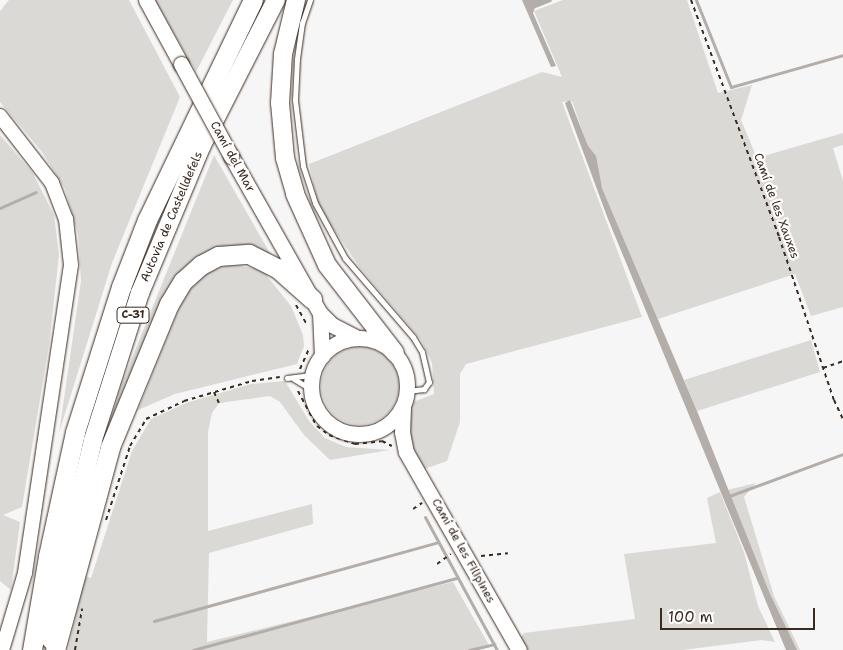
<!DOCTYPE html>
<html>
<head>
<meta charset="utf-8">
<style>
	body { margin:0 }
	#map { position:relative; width:843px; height:650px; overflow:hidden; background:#f7f6f6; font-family:"Shantell Sans",sans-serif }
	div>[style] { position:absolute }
	.green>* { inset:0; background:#dbd9d6 }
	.round { border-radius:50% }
	.water>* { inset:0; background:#b4aeaa }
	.stream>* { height:3px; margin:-1.5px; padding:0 1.5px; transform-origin:1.5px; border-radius:1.5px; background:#b4aeaa }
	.path>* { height:2px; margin-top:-1px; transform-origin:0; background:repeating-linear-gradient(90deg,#3b2a1e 0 4px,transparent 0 8px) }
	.roads { filter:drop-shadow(0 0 1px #3b2a1e) drop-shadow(0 0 1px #3b2a1e) }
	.service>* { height:5px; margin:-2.5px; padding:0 2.5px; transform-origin:2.5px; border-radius:2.5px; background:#fff }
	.tertiary>* { height:14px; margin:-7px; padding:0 7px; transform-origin:7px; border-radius:7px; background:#fff }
	.secondary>* { height:15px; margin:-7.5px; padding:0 7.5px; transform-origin:7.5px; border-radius:7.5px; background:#fff }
	.secondary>.ring { margin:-7.5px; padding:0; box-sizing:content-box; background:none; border:15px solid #fff; border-radius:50% }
	.trunk>* { height:18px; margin:-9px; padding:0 9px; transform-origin:9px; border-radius:9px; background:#fff }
	.motorway>* { height:19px; margin:-9.5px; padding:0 9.5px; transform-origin:9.5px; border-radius:9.5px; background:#fff }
	.bridges { filter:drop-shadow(0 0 1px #3b2a1e) drop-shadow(0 0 1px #3b2a1e) }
	.secondary-bridge>* { height:15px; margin:-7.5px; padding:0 7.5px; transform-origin:7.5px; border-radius:7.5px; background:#fff }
	span { translate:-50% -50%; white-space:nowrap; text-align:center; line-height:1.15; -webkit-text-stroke:4.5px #fff; paint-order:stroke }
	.shield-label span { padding:1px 4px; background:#fff; border:1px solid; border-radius:4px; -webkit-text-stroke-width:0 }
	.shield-label { font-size:11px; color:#3b2a1e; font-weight:700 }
	.street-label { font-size:12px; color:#3b2a1e }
	.scale { position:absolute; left:660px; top:608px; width:155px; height:22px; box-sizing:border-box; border:2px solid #3b2a1e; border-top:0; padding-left:6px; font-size:15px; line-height:18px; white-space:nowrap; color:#3b2a1e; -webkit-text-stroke:4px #fff; paint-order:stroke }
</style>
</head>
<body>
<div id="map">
	<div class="green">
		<div style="clip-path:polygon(9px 0,129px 0,180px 97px,112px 263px,59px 433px,81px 281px,78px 234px,65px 189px,42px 152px,0 102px,0 11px)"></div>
		<div style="clip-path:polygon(155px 0,233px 0,196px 72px)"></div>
		<div style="clip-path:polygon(563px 0,687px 0,718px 93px,752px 85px,741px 120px,757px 158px,843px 133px,843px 145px,833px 148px,843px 181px,843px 307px,811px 316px,795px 274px,658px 319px,602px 188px,572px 101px,562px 102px,642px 317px,466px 364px,460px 374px,460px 422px,447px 461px,424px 469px,408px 440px,408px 417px,413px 402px,434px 394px,432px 363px,421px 340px,360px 268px,333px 228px,318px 203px,309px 164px,542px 72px,562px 77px,534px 11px)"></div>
		<div style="clip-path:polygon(0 135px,32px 172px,45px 197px,54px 215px,59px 255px,49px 346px,22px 507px,3px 515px,20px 522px,11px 590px,0 581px)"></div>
		<div style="clip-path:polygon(214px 155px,271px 255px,249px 249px,199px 258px,92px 487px,121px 385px)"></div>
		<div style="clip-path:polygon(232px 265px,268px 270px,267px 276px,291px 306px,303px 335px,304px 346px,297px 364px,175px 394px,138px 410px,188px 286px,211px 269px)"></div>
		<div style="clip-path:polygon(811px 340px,820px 372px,697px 411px,684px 380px)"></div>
		<div class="round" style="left:321px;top:347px;width:78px;height:78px"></div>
		<div style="clip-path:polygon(285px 381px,309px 421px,325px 438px,346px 447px,390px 450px,330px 460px,304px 435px,280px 402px,270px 396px,219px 403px,212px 413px,208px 432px,208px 531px,312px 504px,313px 524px,209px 553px,207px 642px,453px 582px,490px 647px,478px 650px,68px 650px,85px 576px,91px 578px,132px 451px,151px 419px,186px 403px,251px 384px)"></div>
		<div style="clip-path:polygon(756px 483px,744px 497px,774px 596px,800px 650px,792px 650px,727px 490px)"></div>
		<div style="clip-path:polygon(720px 492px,744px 552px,758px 606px,775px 642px,762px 640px,683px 650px,526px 650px,520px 639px,524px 633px,635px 619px,624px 554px,716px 543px,707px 498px)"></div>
	</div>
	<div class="water">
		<div style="clip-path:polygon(522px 0,550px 0,536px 5px,533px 13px,556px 66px,551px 67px)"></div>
		<div style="clip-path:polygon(570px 100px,588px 146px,596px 156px,602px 188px,697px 411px,770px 594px,797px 650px,786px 650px,608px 219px,565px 103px)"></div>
	</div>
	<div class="stream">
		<div style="left:696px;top:0;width:94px;rotate:68.1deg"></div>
		<div style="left:731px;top:87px;width:116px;rotate:-15.9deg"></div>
		<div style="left:532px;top:7px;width:19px;rotate:-21deg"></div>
		<div style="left:0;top:208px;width:39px;rotate:-24deg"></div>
		<div style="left:729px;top:496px;width:121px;rotate:-20.2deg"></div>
		<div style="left:425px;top:517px;width:151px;rotate:61.6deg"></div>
		<div style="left:154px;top:621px;width:295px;rotate:-15.5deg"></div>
		<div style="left:193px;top:650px;width:274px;rotate:-15.3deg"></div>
		<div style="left:469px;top:650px;width:26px;rotate:-13deg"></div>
	</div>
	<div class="path">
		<div style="left:691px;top:0;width:253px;rotate:69.6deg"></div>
		<div style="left:779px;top:237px;width:172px;rotate:71.4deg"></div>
		<div style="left:834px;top:400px;width:21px;rotate:65deg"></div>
		<div style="left:296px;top:305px;width:23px;rotate:61deg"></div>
		<div style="left:823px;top:368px;width:21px;rotate:-19deg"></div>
		<div style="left:300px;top:369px;width:22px;rotate:-66deg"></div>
		<div style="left:298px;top:391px;width:40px;rotate:62deg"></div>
		<div style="left:317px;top:426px;width:15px;rotate:37deg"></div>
		<div style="left:329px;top:435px;width:28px;rotate:19deg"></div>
		<div style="left:355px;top:444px;width:27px;rotate:-6deg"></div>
		<div style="left:382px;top:441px;width:11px;rotate:27deg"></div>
		<div style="left:214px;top:392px;width:12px;rotate:66deg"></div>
		<div style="left:413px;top:509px;width:11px;rotate:-34deg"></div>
		<div style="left:106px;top:520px;width:78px;rotate:-72deg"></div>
		<div style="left:130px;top:446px;width:31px;rotate:-59deg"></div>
		<div style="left:146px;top:419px;width:42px;rotate:-25.3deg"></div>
		<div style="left:184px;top:401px;width:71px;rotate:-16.4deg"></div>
		<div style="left:252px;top:381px;width:28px;rotate:-8deg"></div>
		<div style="left:481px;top:556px;width:27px;rotate:-6deg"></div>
		<div style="left:437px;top:564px;width:17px;rotate:-36deg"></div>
		<div style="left:75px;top:650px;width:42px;rotate:-80.3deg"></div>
	</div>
	<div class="roads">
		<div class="service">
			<div style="left:310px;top:0;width:24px;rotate:109deg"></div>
			<div style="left:302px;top:23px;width:36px;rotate:98deg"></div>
			<div style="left:297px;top:59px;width:41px;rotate:92.8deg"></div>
			<div style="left:295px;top:100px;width:66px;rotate:83.1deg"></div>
			<div style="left:303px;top:166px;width:39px;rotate:72deg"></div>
			<div style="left:315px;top:203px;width:63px;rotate:61.4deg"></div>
			<div style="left:345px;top:258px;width:104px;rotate:49.3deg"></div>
			<div style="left:413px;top:337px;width:17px;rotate:59deg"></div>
			<div style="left:422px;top:352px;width:31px;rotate:77deg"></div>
			<div style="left:429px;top:382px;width:9px;rotate:126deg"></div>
			<div style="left:424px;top:389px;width:17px;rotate:173deg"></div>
			<div style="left:287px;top:378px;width:26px;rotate:-7deg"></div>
			<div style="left:294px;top:379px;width:21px;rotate:31deg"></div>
		</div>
		<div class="tertiary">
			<div style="left:0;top:116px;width:85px;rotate:52.2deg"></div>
			<div style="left:52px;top:183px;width:39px;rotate:69deg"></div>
			<div style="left:66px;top:219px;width:46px;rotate:83.8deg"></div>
			<div style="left:71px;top:265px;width:311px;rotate:98.5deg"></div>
			<div style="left:25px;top:573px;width:80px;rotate:106.6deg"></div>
		</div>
		<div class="secondary">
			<div style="left:146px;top:0;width:73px;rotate:61.3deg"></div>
			<div style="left:231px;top:156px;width:180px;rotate:60.5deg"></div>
			<div style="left:320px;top:313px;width:17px;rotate:45deg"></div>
			<div style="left:332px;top:325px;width:29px;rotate:27deg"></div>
			<div style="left:320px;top:313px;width:43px;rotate:87.3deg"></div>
			<div class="ring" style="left:311px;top:338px;width:81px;height:81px"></div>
			<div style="left:403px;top:407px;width:25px;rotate:92deg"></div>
			<div style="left:402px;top:432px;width:20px;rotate:79deg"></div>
			<div style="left:406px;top:452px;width:228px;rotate:60.3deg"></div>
		</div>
		<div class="trunk">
			<div style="left:296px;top:0;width:56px;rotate:103.5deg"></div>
			<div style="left:283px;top:54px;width:49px;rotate:93.5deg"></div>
			<div style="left:280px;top:103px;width:55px;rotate:84.8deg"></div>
			<div style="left:285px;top:158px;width:37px;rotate:74deg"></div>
			<div style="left:295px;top:194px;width:78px;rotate:65.7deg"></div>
			<div style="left:327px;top:265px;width:111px;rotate:52.3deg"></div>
			<div style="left:51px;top:640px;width:78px;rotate:-80.4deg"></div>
			<div style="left:64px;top:563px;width:126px;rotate:-76.7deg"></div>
			<div style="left:93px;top:440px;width:154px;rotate:-72.3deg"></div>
			<div style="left:140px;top:293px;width:160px;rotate:-67.3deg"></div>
			<div style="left:202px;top:145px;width:163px;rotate:-63deg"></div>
		</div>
		<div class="motorway">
			<div style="left:32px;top:650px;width:95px;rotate:-80.3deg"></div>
			<div style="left:48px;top:556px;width:127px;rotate:-77.7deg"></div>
			<div style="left:75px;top:432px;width:152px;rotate:-72.4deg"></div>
			<div style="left:121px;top:287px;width:72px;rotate:-68.8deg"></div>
			<div style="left:147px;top:220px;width:244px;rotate:-64.3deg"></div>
			<div style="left:55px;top:650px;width:210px;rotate:-74.8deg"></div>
			<div style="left:110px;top:447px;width:155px;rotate:-67.6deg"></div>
			<div style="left:169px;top:304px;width:27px;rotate:-59deg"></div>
			<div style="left:183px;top:281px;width:24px;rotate:-42deg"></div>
			<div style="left:201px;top:265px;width:19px;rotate:-28deg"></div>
			<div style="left:218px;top:256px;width:31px;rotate:-4deg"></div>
			<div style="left:249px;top:254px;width:31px;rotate:27deg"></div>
			<div style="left:277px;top:268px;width:47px;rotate:41.5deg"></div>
		</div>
	</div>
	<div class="bridges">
		<div class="secondary-bridge">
			<div style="left:181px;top:64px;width:105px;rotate:61.5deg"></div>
		</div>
	</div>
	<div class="shield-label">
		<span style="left:133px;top:315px">C-31</span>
	</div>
	<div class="street-label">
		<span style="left:232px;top:157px;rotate:61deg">Camí del Mar</span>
		<span style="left:776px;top:206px;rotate:70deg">Camí de les Xauxes</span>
		<span style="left:172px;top:217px;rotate:-67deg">Autovia de Castelldefels</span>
		<span style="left:463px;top:551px;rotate:61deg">Camí de les Filipines</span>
	</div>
	<div class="scale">100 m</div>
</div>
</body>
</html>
